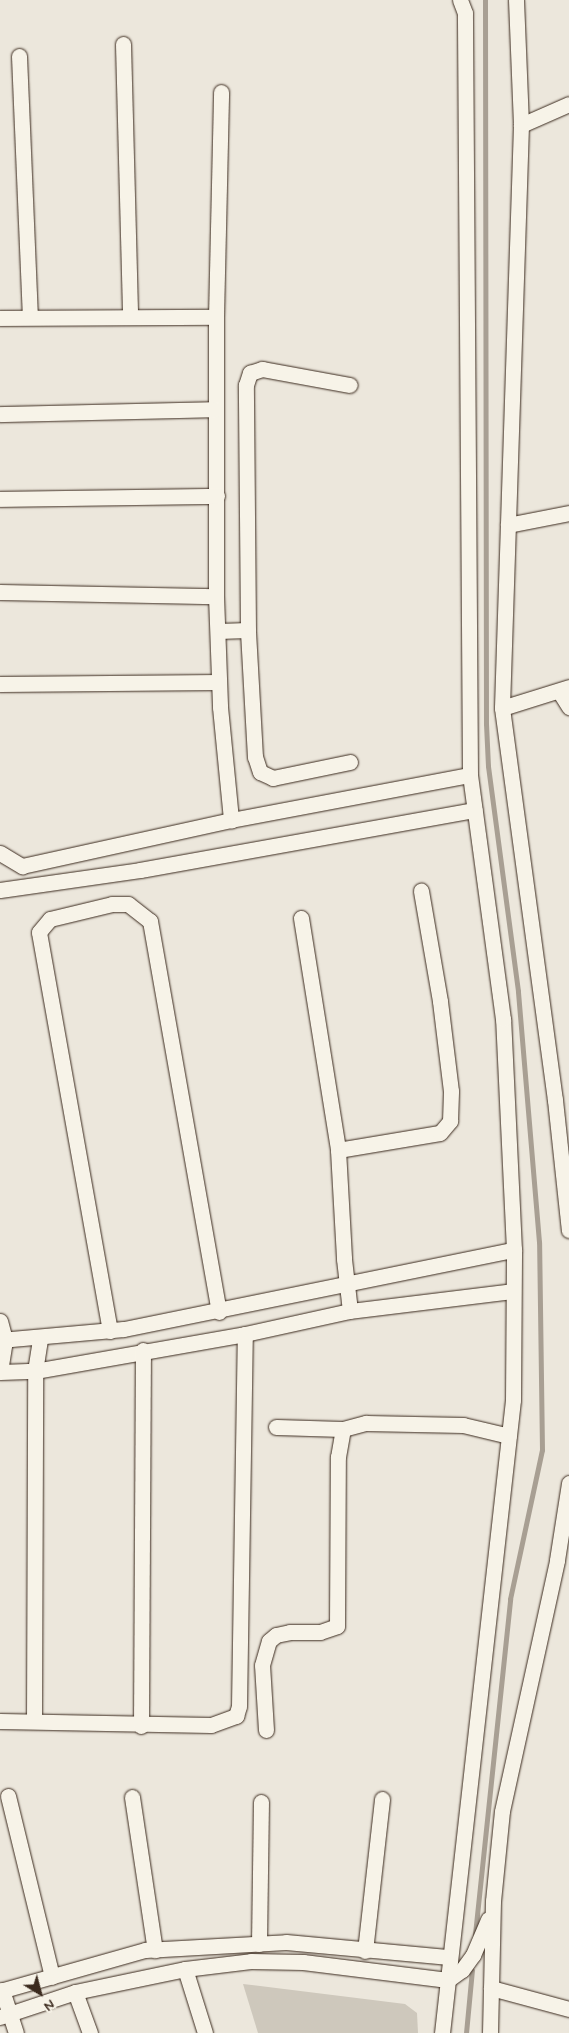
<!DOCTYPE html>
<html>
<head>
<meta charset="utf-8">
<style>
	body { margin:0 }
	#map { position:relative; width:569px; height:2033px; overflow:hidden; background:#ece7dc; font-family:Mynerve,sans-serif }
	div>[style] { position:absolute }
	.green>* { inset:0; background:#cec8bc }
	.stream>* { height:5px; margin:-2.5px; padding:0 2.5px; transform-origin:2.5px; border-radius:2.5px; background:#a89f93 }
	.roads { filter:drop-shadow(0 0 1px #3b2a1e) drop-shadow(0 0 1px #3b2a1e) }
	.minor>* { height:15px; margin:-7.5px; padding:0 7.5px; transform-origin:7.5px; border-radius:7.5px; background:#f7f3e8 }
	span { translate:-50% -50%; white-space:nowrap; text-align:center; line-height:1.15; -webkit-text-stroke:4.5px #f7f3e8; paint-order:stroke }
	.north { position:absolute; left:15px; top:1968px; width:50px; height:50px; -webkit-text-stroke:4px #f7f3e8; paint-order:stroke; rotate:143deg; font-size:14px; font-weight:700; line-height:20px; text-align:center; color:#3b2a1e }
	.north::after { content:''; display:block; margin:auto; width:18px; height:22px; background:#3b2a1e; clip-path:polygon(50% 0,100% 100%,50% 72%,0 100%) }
</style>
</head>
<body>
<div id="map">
	<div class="green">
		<div style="clip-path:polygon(243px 1984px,405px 2004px,417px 2013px,418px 2033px,258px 2033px)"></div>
	</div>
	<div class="stream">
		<div style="left:475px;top:1934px;width:337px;rotate:-84deg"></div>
		<div style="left:510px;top:1599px;width:152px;rotate:-77.9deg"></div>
		<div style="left:542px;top:1450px;width:208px;rotate:-90.8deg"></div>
		<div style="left:539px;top:1242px;width:252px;rotate:-94.8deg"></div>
		<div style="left:518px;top:991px;width:227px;rotate:-97.6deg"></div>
		<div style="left:488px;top:766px;width:42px;rotate:-92.7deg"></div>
		<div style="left:486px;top:724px;width:724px;rotate:-90.08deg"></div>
		<div style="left:466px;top:2033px;width:63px;rotate:-84.6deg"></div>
	</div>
	<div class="roads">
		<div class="minor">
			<div style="left:516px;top:0;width:125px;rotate:87.7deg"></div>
			<div style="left:521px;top:125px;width:583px;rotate:91.87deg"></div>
			<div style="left:502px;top:708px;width:396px;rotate:82.3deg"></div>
			<div style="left:555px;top:1100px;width:131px;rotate:83.9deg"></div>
			<div style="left:123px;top:44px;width:272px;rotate:88.5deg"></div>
			<div style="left:19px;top:56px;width:259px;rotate:87.6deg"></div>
			<div style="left:521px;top:125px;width:52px;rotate:-23.6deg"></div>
			<div style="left:216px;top:317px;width:225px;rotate:-88.7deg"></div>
			<div style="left:0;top:318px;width:216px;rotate:-0.3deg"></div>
			<div style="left:216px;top:317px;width:279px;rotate:90deg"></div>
			<div style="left:216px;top:596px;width:111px;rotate:87.9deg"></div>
			<div style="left:220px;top:707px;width:114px;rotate:84.4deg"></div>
			<div style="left:0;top:414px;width:215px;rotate:-1.3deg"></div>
			<div style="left:0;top:499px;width:217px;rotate:-0.8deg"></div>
			<div style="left:508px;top:525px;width:62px;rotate:-11.1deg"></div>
			<div style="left:0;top:592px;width:216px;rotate:1.1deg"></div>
			<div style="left:218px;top:631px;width:30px;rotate:-2deg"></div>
			<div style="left:0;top:684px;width:219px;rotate:-0.5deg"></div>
			<div style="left:559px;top:691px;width:19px;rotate:58deg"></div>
			<div style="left:502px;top:708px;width:70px;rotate:-17.4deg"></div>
			<div style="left:350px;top:762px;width:79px;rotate:168.3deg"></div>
			<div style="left:273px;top:778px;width:14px;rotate:-155deg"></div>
			<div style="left:260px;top:772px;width:16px;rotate:-108deg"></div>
			<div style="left:255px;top:757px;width:127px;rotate:-93.2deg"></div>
			<div style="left:248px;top:630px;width:245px;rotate:-90.5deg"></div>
			<div style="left:246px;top:385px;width:13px;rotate:-72deg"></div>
			<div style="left:250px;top:373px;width:13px;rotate:-18deg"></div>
			<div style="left:262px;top:369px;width:89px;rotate:10.3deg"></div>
			<div style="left:0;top:853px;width:26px;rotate:31deg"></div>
			<div style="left:22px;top:866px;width:214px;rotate:-12.4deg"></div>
			<div style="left:231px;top:820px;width:243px;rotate:-10.7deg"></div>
			<div style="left:0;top:890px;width:141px;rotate:-8.1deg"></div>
			<div style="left:140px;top:870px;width:340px;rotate:-10.2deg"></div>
			<div style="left:301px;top:918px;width:235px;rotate:80.9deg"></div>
			<div style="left:338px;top:1150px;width:109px;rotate:86.8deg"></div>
			<div style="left:344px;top:1259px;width:52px;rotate:83.4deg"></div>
			<div style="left:338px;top:1150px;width:103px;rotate:-9.5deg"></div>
			<div style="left:440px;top:1133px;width:16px;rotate:-50deg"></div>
			<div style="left:450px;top:1121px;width:30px;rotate:-88deg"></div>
			<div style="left:451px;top:1091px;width:91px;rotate:-97deg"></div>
			<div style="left:440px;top:1001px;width:112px;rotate:-99.8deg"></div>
			<div style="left:0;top:1321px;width:20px;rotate:75deg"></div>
			<div style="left:5px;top:1340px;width:30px;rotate:99deg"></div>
			<div style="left:110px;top:1331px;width:405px;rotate:-100.1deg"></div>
			<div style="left:39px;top:932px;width:17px;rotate:-50deg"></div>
			<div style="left:50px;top:919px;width:64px;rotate:-13.6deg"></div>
			<div style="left:112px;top:904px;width:16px"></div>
			<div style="left:128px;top:904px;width:28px;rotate:38deg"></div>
			<div style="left:150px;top:921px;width:397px;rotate:80deg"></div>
			<div style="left:0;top:1340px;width:124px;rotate:-5.1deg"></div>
			<div style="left:124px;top:1329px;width:398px;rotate:-11.5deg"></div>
			<div style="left:0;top:1372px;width:35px;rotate:-2deg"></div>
			<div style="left:35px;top:1371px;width:213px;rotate:-10deg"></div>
			<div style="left:245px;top:1334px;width:107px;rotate:-12.4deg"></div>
			<div style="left:350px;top:1311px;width:164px;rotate:-7deg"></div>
			<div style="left:276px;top:1427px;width:67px;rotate:1.7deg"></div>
			<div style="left:0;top:1721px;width:211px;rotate:1.1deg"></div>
			<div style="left:211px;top:1725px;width:27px;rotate:-20deg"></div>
			<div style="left:236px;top:1716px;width:10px;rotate:-73deg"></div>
			<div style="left:239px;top:1706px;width:372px;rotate:-89.1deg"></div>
			<div style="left:34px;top:1721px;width:350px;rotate:-89.8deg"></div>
			<div style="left:35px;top:1371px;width:33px;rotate:-81deg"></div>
			<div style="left:141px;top:1726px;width:376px;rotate:-89.7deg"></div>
			<div style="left:266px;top:1730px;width:65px;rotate:-93.5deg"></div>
			<div style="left:262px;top:1665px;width:25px;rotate:-74deg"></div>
			<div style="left:269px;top:1641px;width:9px;rotate:-41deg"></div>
			<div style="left:276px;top:1635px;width:14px;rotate:-12deg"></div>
			<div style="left:290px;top:1632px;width:30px"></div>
			<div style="left:320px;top:1632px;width:18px;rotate:-19deg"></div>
			<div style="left:337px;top:1626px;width:169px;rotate:-89.7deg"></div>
			<div style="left:338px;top:1457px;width:28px;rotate:-80deg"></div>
			<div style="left:343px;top:1429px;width:24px;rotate:-15deg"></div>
			<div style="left:366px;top:1423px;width:97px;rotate:1.2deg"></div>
			<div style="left:463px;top:1425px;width:47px;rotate:13.4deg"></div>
			<div style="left:8px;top:1796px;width:186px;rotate:76.3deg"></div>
			<div style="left:132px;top:1797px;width:155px;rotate:81.5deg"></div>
			<div style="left:259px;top:1944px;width:142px;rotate:-89.2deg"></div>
			<div style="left:365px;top:1951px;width:153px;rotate:-83.6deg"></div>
			<div style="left:185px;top:1969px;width:67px;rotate:72.6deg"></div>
			<div style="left:491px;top:1988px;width:81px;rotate:15.1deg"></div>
			<div style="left:2px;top:1990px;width:45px;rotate:72deg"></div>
			<div style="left:0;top:1991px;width:151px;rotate:-15.8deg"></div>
			<div style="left:145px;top:1950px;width:141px;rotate:-3.2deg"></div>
			<div style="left:286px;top:1942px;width:164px;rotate:5.3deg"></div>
			<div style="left:75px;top:1992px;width:44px;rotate:69.9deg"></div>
			<div style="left:0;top:2017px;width:79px;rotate:-18.4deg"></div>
			<div style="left:75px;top:1992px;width:112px;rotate:-11.8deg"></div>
			<div style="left:185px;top:1969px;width:66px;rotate:-6.9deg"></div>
			<div style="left:251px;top:1961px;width:52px;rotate:1.1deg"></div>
			<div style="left:303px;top:1962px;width:146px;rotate:7.1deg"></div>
			<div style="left:448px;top:1980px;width:17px;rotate:-36deg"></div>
			<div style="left:462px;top:1970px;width:19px;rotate:-54deg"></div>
			<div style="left:473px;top:1955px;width:39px;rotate:-67deg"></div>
			<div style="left:442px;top:2033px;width:637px;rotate:-83.6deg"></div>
			<div style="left:513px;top:1400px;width:150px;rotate:-89.6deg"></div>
			<div style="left:514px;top:1250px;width:231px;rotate:-92.7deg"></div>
			<div style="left:503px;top:1019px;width:246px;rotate:-97.7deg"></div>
			<div style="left:470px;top:775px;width:762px;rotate:-90.38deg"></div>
			<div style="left:465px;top:13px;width:14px;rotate:-111deg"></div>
			<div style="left:490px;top:2033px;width:132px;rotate:-88.7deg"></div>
			<div style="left:493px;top:1901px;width:90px;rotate:-84.3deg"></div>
			<div style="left:502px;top:1811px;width:257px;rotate:-77.6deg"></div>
			<div style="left:557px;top:1560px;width:78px;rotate:-81.1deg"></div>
		</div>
	</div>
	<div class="north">N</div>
</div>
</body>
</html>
